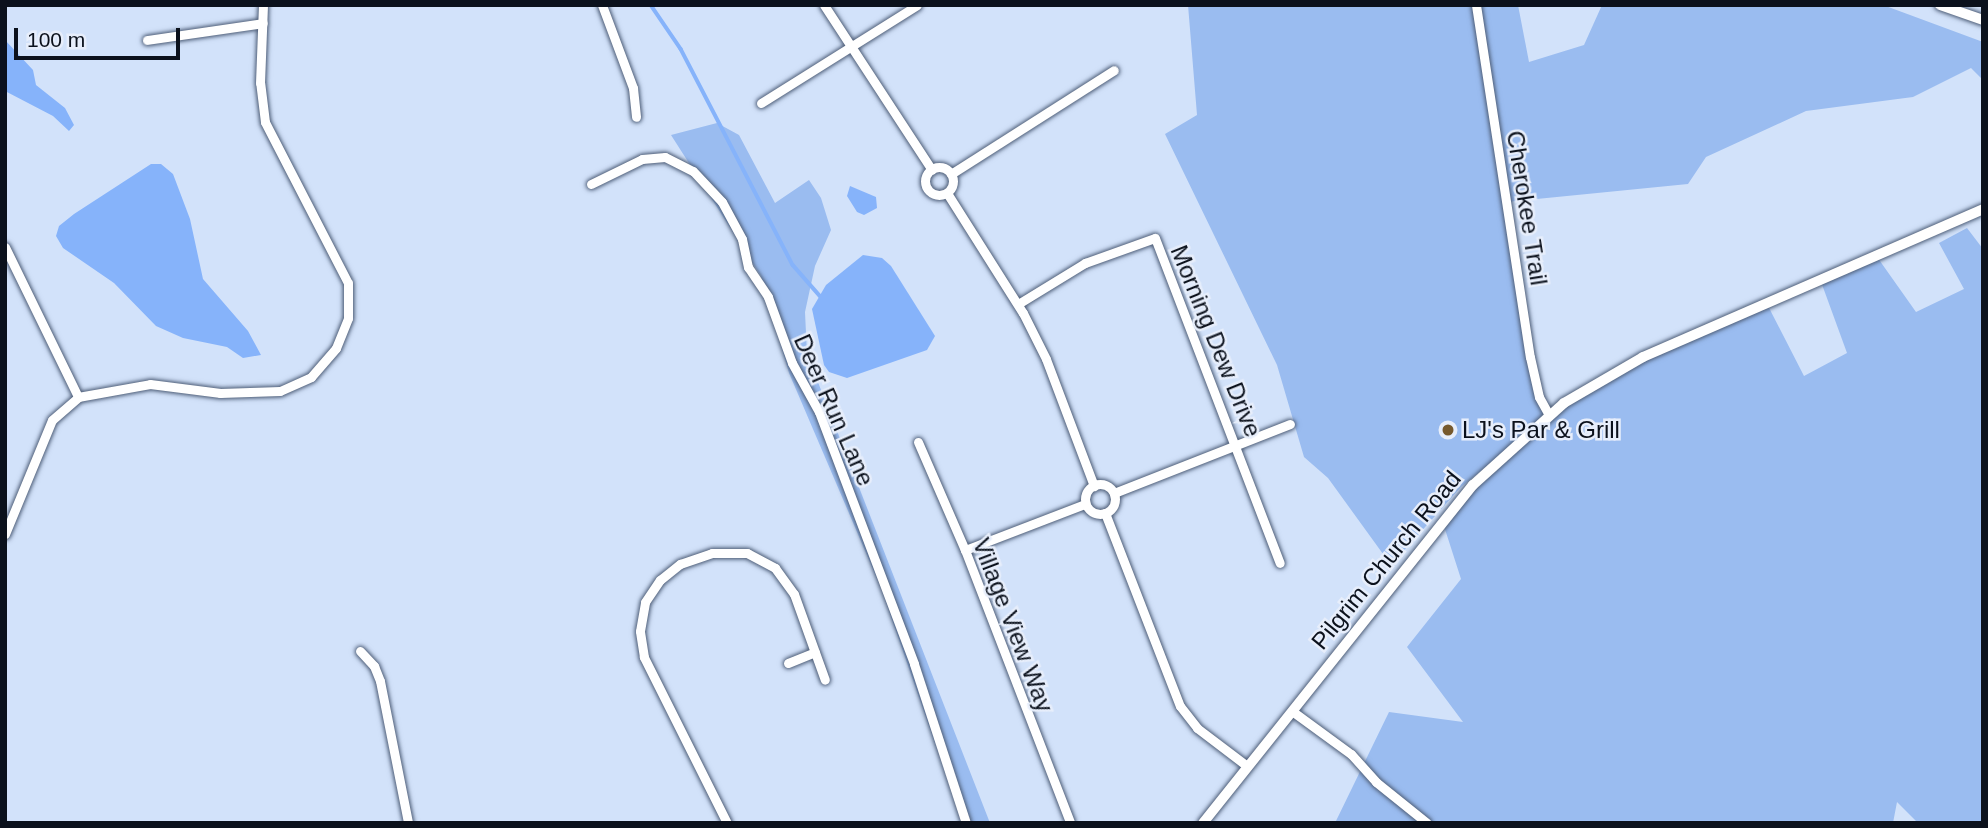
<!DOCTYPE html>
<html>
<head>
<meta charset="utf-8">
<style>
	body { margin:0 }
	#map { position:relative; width:1988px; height:828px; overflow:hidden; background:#d2e2fa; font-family:Arial,sans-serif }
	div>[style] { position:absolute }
	.green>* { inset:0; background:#9abcf0 }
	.water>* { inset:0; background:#86b3fa }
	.stream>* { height:3.5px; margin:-1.75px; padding:0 1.75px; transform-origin:1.75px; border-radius:1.75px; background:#86b3fa }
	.roads { filter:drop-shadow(0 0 2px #4e5e78) drop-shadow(0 0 2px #4e5e78) }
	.minor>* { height:9px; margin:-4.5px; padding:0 4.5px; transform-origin:4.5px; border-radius:4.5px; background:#fff }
	.minor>.ring { margin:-4.5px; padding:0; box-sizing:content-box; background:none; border:9px solid #fff; border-radius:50% }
	.tertiary>* { height:10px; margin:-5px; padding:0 5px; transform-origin:5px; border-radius:5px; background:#fff }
	.dots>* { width:19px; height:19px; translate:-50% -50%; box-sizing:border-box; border:4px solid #e7eefb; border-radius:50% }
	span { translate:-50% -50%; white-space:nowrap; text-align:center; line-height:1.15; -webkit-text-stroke:5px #e7eefb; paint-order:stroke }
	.street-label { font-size:24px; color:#0b111c }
	.poi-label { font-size:24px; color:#0b111c }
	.left { translate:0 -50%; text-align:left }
	.frame { position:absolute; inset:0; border:7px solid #0b111c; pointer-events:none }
	.scale { position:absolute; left:14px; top:28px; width:166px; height:32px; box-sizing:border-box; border:4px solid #0b111c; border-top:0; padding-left:9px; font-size:21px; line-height:24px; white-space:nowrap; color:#0b111c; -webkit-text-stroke:5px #e7eefb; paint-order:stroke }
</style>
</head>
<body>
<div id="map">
	<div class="green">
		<div style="clip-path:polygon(1188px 5px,1518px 5px,1529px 62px,1584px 45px,1602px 5px,1883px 5px,1983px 42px,1983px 80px,1971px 68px,1913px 97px,1806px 111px,1706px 157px,1688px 184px,1507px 202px,1535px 381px,1549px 414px,1585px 389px,1766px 302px,1804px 376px,1847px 353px,1820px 279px,1875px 254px,1916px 312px,1964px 289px,1939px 243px,1967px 228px,1983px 249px,1983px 823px,1918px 823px,1897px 802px,1893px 823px,1335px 823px,1389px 712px,1463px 722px,1407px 647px,1461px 579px,1443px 523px,1515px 443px,1461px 487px,1391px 565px,1328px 478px,1304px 457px,1277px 365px,1165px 134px,1197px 115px)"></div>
		<div style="clip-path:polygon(717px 123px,739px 135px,775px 203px,809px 180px,821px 198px,831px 230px,815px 266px,805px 312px,807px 354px,990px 823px,968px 823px,945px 772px,881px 588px,789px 373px,761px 276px,671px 135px)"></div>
	</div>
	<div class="water">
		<div style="clip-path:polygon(5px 40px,33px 70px,36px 85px,65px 108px,74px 125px,69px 131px,53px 116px,5px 91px)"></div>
		<div style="clip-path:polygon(151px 164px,161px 164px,173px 174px,190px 219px,203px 279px,248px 331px,261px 355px,243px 358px,227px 347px,183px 338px,156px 326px,114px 283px,63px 248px,56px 236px,59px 226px,74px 214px)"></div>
		<div style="clip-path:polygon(850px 186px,876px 197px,877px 208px,864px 215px,857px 212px,847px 196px)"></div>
		<div style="clip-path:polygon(863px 255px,882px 258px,891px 266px,935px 336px,927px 350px,847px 378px,829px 372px,824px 365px,812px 309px,826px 285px)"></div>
	</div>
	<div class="stream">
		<div style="left:651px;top:5px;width:53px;rotate:55.7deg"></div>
		<div style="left:681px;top:49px;width:243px;rotate:62.6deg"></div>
		<div style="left:793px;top:265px;width:43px;rotate:48.8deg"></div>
	</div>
	<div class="roads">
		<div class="minor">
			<div style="left:602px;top:5px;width:89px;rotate:69.5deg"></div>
			<div style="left:633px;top:88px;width:29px;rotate:84deg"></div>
			<div style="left:824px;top:5px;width:197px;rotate:56.8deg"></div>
			<div style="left:1476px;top:5px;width:356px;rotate:81.3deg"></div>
			<div style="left:1530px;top:357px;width:41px;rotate:77.3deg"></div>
			<div style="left:1539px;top:397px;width:21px;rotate:61deg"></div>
			<div style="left:147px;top:40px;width:117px;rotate:-8.3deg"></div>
			<div style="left:761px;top:103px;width:184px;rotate:-32.1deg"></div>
			<div class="ring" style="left:925px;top:167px;width:19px;height:19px"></div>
			<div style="left:951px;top:174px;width:193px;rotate:-32.5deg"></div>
			<div style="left:591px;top:184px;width:57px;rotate:-26.1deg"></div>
			<div style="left:642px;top:159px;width:23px;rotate:-5deg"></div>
			<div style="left:665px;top:157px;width:31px;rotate:27deg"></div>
			<div style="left:693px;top:171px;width:42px;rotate:46.9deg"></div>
			<div style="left:722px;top:202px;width:42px;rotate:61.6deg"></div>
			<div style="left:742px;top:239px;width:29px;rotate:78deg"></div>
			<div style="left:748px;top:267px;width:36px;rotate:56deg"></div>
			<div style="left:768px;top:297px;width:70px;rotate:70deg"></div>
			<div style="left:792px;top:363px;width:56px;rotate:61.1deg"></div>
			<div style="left:819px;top:412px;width:269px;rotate:69.3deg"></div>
			<div style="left:914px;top:664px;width:167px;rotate:71.9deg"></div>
			<div style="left:947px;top:193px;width:142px;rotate:57.7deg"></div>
			<div style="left:1023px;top:313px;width:51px;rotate:63.4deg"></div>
			<div style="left:1046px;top:359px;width:136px;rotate:69.3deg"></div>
			<div style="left:5px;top:247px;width:167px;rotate:64deg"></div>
			<div style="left:1018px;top:304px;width:79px;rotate:-31.5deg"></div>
			<div style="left:1085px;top:263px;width:74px;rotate:-19.7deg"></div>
			<div style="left:1155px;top:238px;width:348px;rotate:69deg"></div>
			<div style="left:918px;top:442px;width:118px;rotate:66.5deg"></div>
			<div style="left:965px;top:550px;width:292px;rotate:68.9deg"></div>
			<div class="ring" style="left:1085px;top:484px;width:21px;height:21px"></div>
			<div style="left:1114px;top:493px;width:189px;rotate:-21.4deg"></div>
			<div style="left:1105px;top:513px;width:207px;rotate:68.8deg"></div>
			<div style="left:1180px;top:706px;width:28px;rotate:52deg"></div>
			<div style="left:1197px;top:728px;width:63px;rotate:37.2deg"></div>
			<div style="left:5px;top:534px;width:123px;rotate:-67.6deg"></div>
			<div style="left:52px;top:420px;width:35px;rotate:-41deg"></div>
			<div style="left:78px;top:397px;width:73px;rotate:-10.2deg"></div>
			<div style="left:150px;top:384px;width:71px;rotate:7.3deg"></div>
			<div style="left:220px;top:393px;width:60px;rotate:-1.9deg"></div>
			<div style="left:280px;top:391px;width:34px;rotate:-24deg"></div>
			<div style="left:311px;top:377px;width:38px;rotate:-49deg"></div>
			<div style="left:336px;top:348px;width:32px;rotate:-68deg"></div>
			<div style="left:348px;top:318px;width:35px;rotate:-90deg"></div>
			<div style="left:348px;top:283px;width:181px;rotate:-117.3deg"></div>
			<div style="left:265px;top:122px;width:39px;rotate:-97deg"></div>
			<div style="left:260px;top:83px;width:78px;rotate:-87.8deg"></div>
			<div style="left:965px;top:550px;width:129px;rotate:-21deg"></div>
			<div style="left:360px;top:651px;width:21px;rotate:47deg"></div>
			<div style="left:374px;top:666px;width:16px;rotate:68deg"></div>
			<div style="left:380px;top:681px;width:145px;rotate:78.8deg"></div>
			<div style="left:788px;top:663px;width:29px;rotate:-22deg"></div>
			<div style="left:1292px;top:711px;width:73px;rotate:36.1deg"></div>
			<div style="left:1351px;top:754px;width:38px;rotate:48deg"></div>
			<div style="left:1376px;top:782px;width:65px;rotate:38.8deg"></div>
			<div style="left:727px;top:823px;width:186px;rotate:-116.6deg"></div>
			<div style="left:644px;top:657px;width:26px;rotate:-99deg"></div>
			<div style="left:640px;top:631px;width:29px;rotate:-80deg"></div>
			<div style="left:645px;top:602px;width:27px;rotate:-56deg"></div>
			<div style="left:660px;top:580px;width:26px;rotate:-39deg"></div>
			<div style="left:680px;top:564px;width:34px;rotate:-19deg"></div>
			<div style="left:712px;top:553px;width:35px"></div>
			<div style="left:747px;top:553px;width:32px;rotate:28deg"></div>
			<div style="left:775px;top:568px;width:32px;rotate:54deg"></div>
			<div style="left:794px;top:594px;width:91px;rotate:70.2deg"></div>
		</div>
		<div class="tertiary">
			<div style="left:1940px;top:5px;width:46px;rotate:19.2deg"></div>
			<div style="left:1203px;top:823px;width:433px;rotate:-51.4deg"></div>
			<div style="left:1473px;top:485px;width:122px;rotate:-42deg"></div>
			<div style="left:1564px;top:403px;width:91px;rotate:-30.2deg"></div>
			<div style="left:1643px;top:357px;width:371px;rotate:-23.5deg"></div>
		</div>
	</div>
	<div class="dots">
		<div style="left:1448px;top:430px;background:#76592d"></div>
	</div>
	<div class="street-label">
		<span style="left:1527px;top:208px;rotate:81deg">Cherokee Trail</span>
		<span style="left:1216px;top:341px;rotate:68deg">Morning Dew Drive</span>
		<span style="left:834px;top:410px;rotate:66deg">Deer Run Lane</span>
		<span style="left:1386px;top:560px;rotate:-51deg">Pilgrim Church Road</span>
		<span style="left:1013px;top:625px;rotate:69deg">Village View Way</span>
	</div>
	<div class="poi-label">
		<span class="left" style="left:1462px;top:430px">LJ's Par &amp; Grill</span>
	</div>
	<div class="frame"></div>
	<div class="scale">100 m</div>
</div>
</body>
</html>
